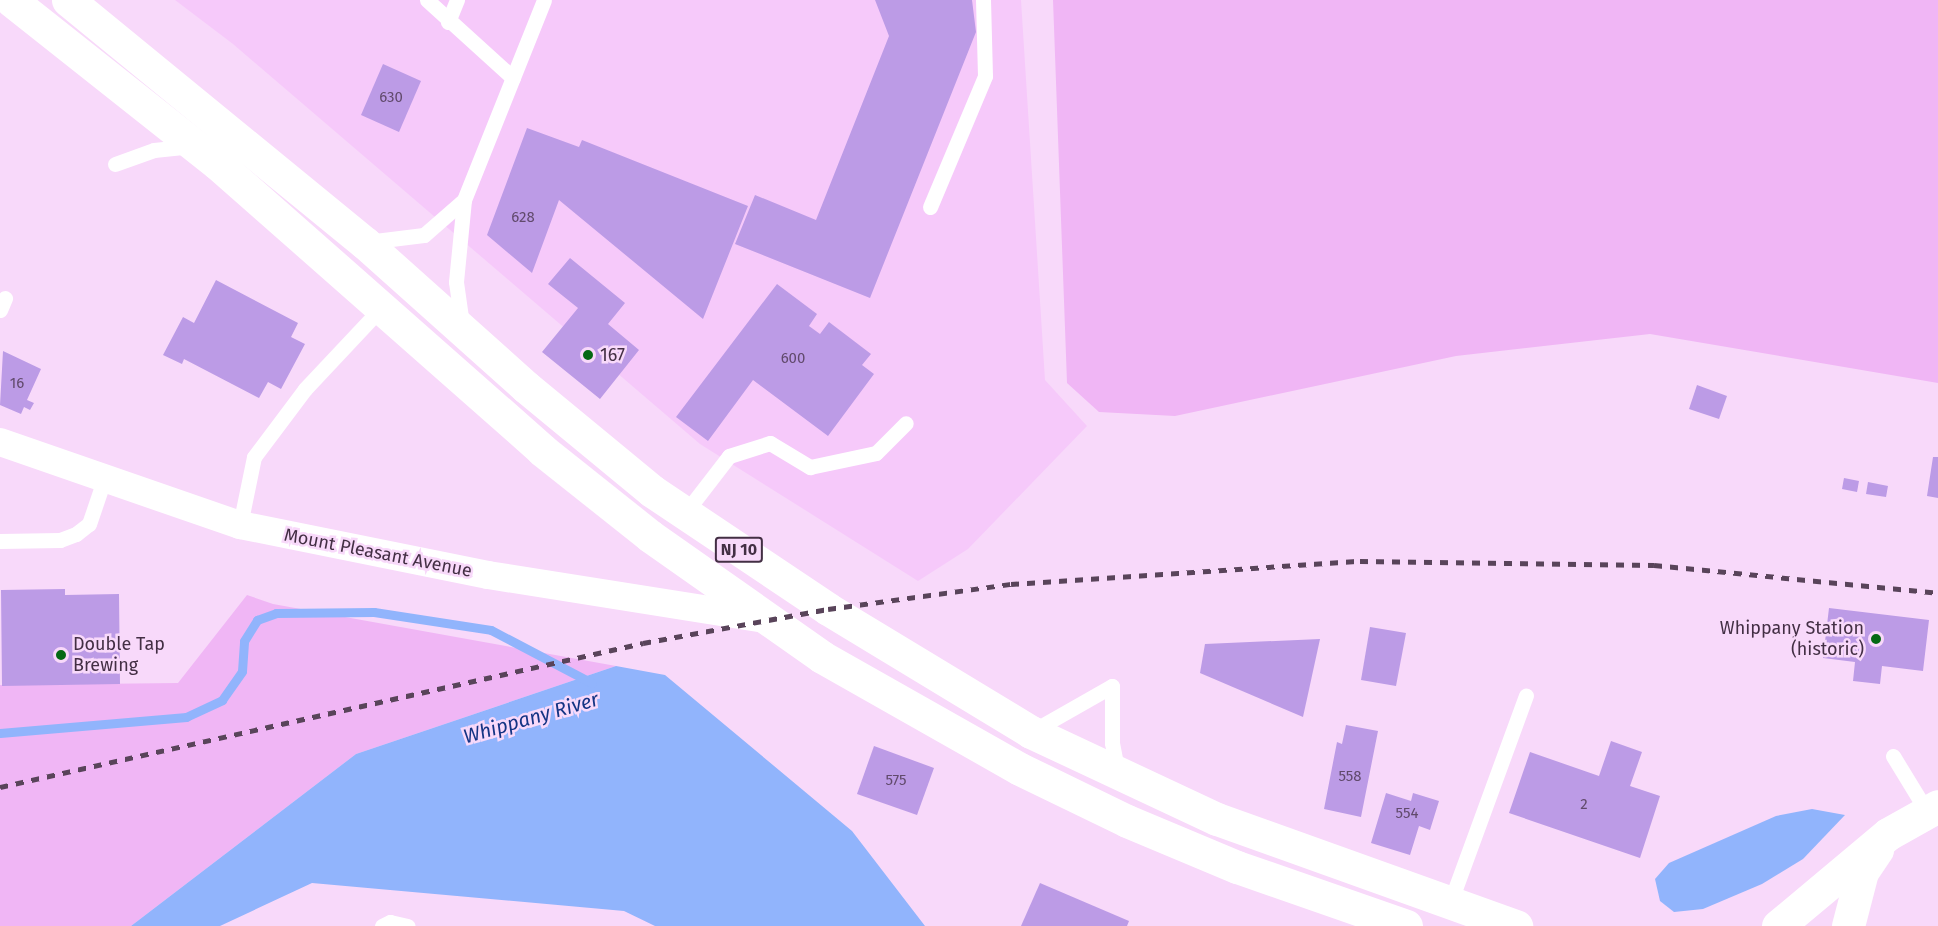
<!DOCTYPE html>
<html>
<head>
<meta charset="utf-8">
<style>
	body { margin:0 }
	#map { position:relative; width:1938px; height:926px; overflow:hidden; background:#f8d9fa; font-family:"Fira Sans",sans-serif }
	div>[style] { position:absolute }
	.built>* { inset:0; background:#f6c9fa }
	.green>* { inset:0; background:#f0b6f5 }
	.water>* { inset:0; background:#91b4fc }
	.stream>* { height:9px; margin:-4.5px; padding:0 4.5px; transform-origin:4.5px; border-radius:4.5px; background:#91b4fc }
	.building>* { inset:0; background:#bc9be6 }
	.lane>* { height:15px; margin:-7.5px; padding:0 7.5px; transform-origin:7.5px; border-radius:7.5px; background:#fff }
	.street>* { height:28px; margin:-14px; padding:0 14px; transform-origin:14px; border-radius:14px; background:#fff }
	.primary>* { height:33px; margin:-16.5px; padding:0 16.5px; transform-origin:16.5px; border-radius:16.5px; background:#fff }
	.rail>* { height:4.5px; margin-top:-2.25px; transform-origin:0; background:repeating-linear-gradient(90deg,#59445a 0 8px,transparent 0 16px) }
	.dots>* { width:16px; height:16px; translate:-50% -50%; box-sizing:border-box; border:3px solid #f8d9fa; border-radius:50% }
	span { translate:-50% -50%; white-space:nowrap; text-align:center; line-height:1.15; -webkit-text-stroke:5px #f8d9fa; paint-order:stroke }
	.number-label { font-size:15px; color:#614a6c }
	.number-label span { -webkit-text-stroke-width:0 }
	.shield-label span { padding:2px 4px; background:#f8d9fa; border:2px solid; border-radius:4px; -webkit-text-stroke-width:0 }
	.shield-label { font-size:16px; color:#432f44; font-weight:700 }
	.poi-label { font-size:18px; color:#432f44 }
	.left { translate:0 -50%; text-align:left }
	.right { translate:-100% -50%; text-align:right }
	.street-label { font-size:18px; color:#432f44 }
	.water-label { font-size:20px; color:#143484; font-style:italic }
</style>
</head>
<body>
<div id="map">
	<div class="built">
		<div style="clip-path:polygon(175px 0,1021px 0,1045px 380px,1087px 426px,968px 549px,918px 581px,700px 444px,233px 44px)"></div>
	</div>
	<div class="green">
		<div style="clip-path:polygon(1053px 0,1938px 0,1938px 383px,1650px 334px,1456px 356px,1175px 416px,1099px 412px,1067px 383px)"></div>
		<div style="clip-path:polygon(247px 595px,273px 604px,616px 666px,356px 754px,131px 926px,0 926px,0 685px,178px 683px)"></div>
	</div>
	<div class="water">
		<div style="clip-path:polygon(616px 666px,665px 675px,852px 831px,925px 926px,655px 926px,624px 911px,312px 883px,220px 926px,131px 926px,356px 754px)"></div>
		<div style="clip-path:polygon(1812px 809px,1845px 815px,1803px 859px,1762px 884px,1703px 909px,1674px 912px,1660px 901px,1655px 879px,1669px 863px,1776px 816px)"></div>
	</div>
	<div class="stream">
		<div style="left:0;top:733px;width:187px;rotate:-4.9deg"></div>
		<div style="left:186px;top:717px;width:40px;rotate:-25deg"></div>
		<div style="left:222px;top:700px;width:35px;rotate:-55deg"></div>
		<div style="left:242px;top:671px;width:30px;rotate:-86deg"></div>
		<div style="left:244px;top:641px;width:25px;rotate:-58deg"></div>
		<div style="left:257px;top:620px;width:20px;rotate:-20deg"></div>
		<div style="left:276px;top:613px;width:98px;rotate:-0.6deg"></div>
		<div style="left:374px;top:612px;width:118px;rotate:8.7deg"></div>
		<div style="left:491px;top:630px;width:114px;rotate:27.7deg"></div>
	</div>
	<div class="building">
		<div style="clip-path:polygon(875px 0,972px 0,976px 32px,870px 298px,735px 244px,755px 195px,816px 220px,889px 36px)"></div>
		<div style="clip-path:polygon(383px 64px,421px 81px,399px 132px,361px 115px)"></div>
		<div style="clip-path:polygon(527px 128px,579px 147px,582px 140px,748px 206px,703px 319px,559px 200px,532px 273px,487px 235px)"></div>
		<div style="clip-path:polygon(570px 258px,625px 303px,608px 324px,639px 350px,600px 399px,542px 352px,578px 308px,548px 284px)"></div>
		<div style="clip-path:polygon(216px 280px,298px 323px,291px 337px,305px 344px,281px 389px,268px 382px,259px 398px,184px 359px,182px 364px,163px 355px,183px 317px,194px 323px)"></div>
		<div style="clip-path:polygon(777px 284px,817px 314px,809px 326px,820px 334px,829px 322px,871px 354px,862px 365px,874px 374px,828px 436px,753px 380px,708px 441px,676px 417px)"></div>
		<div style="clip-path:polygon(3px 351px,41px 369px,27px 400px,34px 403px,30px 410px,24px 407px,21px 414px,0 405px)"></div>
		<div style="clip-path:polygon(1697px 385px,1727px 396px,1719px 419px,1689px 409px)"></div>
		<div style="clip-path:polygon(1933px 457px,1938px 457px,1938px 498px,1927px 496px)"></div>
		<div style="clip-path:polygon(1844px 478px,1859px 481px,1857px 492px,1842px 489px)"></div>
		<div style="clip-path:polygon(1868px 482px,1888px 486px,1886px 497px,1866px 494px)"></div>
		<div style="clip-path:polygon(65px 589px,65px 595px,119px 594px,120px 684px,2px 686px,1px 590px)"></div>
		<div style="clip-path:polygon(1829px 608px,1929px 620px,1923px 671px,1882px 666px,1880px 684px,1853px 681px,1855px 662px,1823px 658px)"></div>
		<div style="clip-path:polygon(1370px 627px,1406px 633px,1396px 686px,1361px 680px)"></div>
		<div style="clip-path:polygon(1320px 639px,1303px 717px,1200px 673px,1205px 644px)"></div>
		<div style="clip-path:polygon(1346px 725px,1378px 731px,1361px 817px,1324px 809px,1337px 742px,1342px 744px)"></div>
		<div style="clip-path:polygon(1611px 741px,1642px 752px,1630px 786px,1660px 796px,1640px 858px,1509px 813px,1530px 752px,1599px 776px)"></div>
		<div style="clip-path:polygon(874px 746px,934px 768px,917px 815px,857px 794px)"></div>
		<div style="clip-path:polygon(1386px 793px,1411px 801px,1413px 793px,1439px 801px,1430px 830px,1419px 826px,1410px 855px,1371px 843px)"></div>
		<div style="clip-path:polygon(1040px 883px,1129px 921px,1127px 926px,1021px 926px)"></div>
	</div>
	<div class="lane">
		<div style="left:427px;top:0;width:116px;rotate:42.2deg"></div>
		<div style="left:448px;top:22px;width:24px;rotate:-68deg"></div>
		<div style="left:115px;top:164px;width:41px;rotate:-19.7deg"></div>
		<div style="left:154px;top:150px;width:36px;rotate:-6deg"></div>
		<div style="left:464px;top:200px;width:215px;rotate:-68.2deg"></div>
		<div style="left:930px;top:207px;width:142px;rotate:-67.2deg"></div>
		<div style="left:985px;top:76px;width:76px;rotate:-91.5deg"></div>
		<div style="left:367px;top:242px;width:57px;rotate:-7deg"></div>
		<div style="left:424px;top:235px;width:53px;rotate:-41.2deg"></div>
		<div style="left:464px;top:200px;width:82px;rotate:95.6deg"></div>
		<div style="left:456px;top:282px;width:42px;rotate:81.9deg"></div>
		<div style="left:0;top:310px;width:13px;rotate:-67deg"></div>
		<div style="left:685px;top:513px;width:72px;rotate:-52.3deg"></div>
		<div style="left:729px;top:456px;width:43px;rotate:-17.6deg"></div>
		<div style="left:770px;top:443px;width:47px;rotate:31deg"></div>
		<div style="left:810px;top:467px;width:67px;rotate:-12deg"></div>
		<div style="left:876px;top:453px;width:42px;rotate:-45deg"></div>
		<div style="left:240px;top:525px;width:69px;rotate:-78.4deg"></div>
		<div style="left:254px;top:457px;width:85px;rotate:-53.1deg"></div>
		<div style="left:305px;top:389px;width:111px;rotate:-46.8deg"></div>
		<div style="left:0;top:541px;width:60px;rotate:-1deg"></div>
		<div style="left:60px;top:540px;width:17px;rotate:-21deg"></div>
		<div style="left:76px;top:534px;width:16px;rotate:-38deg"></div>
		<div style="left:89px;top:524px;width:46px;rotate:-71.2deg"></div>
		<div style="left:1112px;top:686px;width:57px;rotate:90deg"></div>
		<div style="left:1112px;top:743px;width:31px;rotate:79deg"></div>
		<div style="left:1031px;top:732px;width:93px;rotate:-29.6deg"></div>
		<div style="left:1893px;top:756px;width:63px;rotate:58.6deg"></div>
		<div style="left:1450px;top:903px;width:221px;rotate:-69.9deg"></div>
		<div style="left:382px;top:926px;width:9px;rotate:-27deg"></div>
		<div style="left:390px;top:922px;width:18px;rotate:13deg"></div>
	</div>
	<div class="street">
		<div style="left:0;top:442px;width:254px;rotate:19.1deg"></div>
		<div style="left:240px;top:525px;width:253px;rotate:11.4deg"></div>
		<div style="left:488px;top:575px;width:282px;rotate:9deg"></div>
	</div>
	<div class="primary">
		<div style="left:11px;top:0;width:263px;rotate:38.4deg"></div>
		<div style="left:217px;top:163px;width:434px;rotate:41.4deg"></div>
		<div style="left:542px;top:450px;width:138px;rotate:38.5deg"></div>
		<div style="left:650px;top:536px;width:210px;rotate:35.1deg"></div>
		<div style="left:822px;top:657px;width:227px;rotate:29.5deg"></div>
		<div style="left:1020px;top:769px;width:119px;rotate:25.9deg"></div>
		<div style="left:1127px;top:821px;width:119px;rotate:22.7deg"></div>
		<div style="left:1237px;top:867px;width:179px;rotate:19.2deg"></div>
		<div style="left:68px;top:0;width:384px;rotate:39.3deg"></div>
		<div style="left:365px;top:243px;width:216px;rotate:41.8deg"></div>
		<div style="left:526px;top:387px;width:163px;rotate:39.5deg"></div>
		<div style="left:652px;top:491px;width:212px;rotate:33.8deg"></div>
		<div style="left:828px;top:609px;width:237px;rotate:31.2deg"></div>
		<div style="left:1031px;top:732px;width:205px;rotate:25.1deg"></div>
		<div style="left:1217px;top:819px;width:318px;rotate:19.7deg"></div>
		<div style="left:1778px;top:926px;width:143px;rotate:-39.9deg"></div>
		<div style="left:1888px;top:834px;width:57px;rotate:-29.2deg"></div>
		<div style="left:1848px;top:926px;width:56px;rotate:-75.5deg"></div>
		<div style="left:1862px;top:872px;width:27px;rotate:-56deg"></div>
	</div>
	<div class="rail">
		<div style="left:0;top:787px;width:659px;rotate:-12.62deg"></div>
		<div style="left:643px;top:643px;width:188px;rotate:-10.4deg"></div>
		<div style="left:828px;top:609px;width:185px;rotate:-7.8deg"></div>
		<div style="left:1011px;top:584px;width:350px;rotate:-3.8deg"></div>
		<div style="left:1360px;top:561px;width:294px;rotate:0.8deg"></div>
		<div style="left:1654px;top:565px;width:285px;rotate:5.6deg"></div>
	</div>
	<div class="dots">
		<div style="left:588px;top:355px;background:#046914"></div>
		<div style="left:1876px;top:639px;background:#046914"></div>
		<div style="left:61px;top:655px;background:#046914"></div>
	</div>
	<div class="number-label">
		<span style="left:391px;top:98px">630</span>
		<span style="left:523px;top:218px">628</span>
		<span style="left:793px;top:359px">600</span>
		<span style="left:17px;top:384px">16</span>
		<span style="left:1350px;top:777px">558</span>
		<span style="left:896px;top:781px">575</span>
		<span style="left:1584px;top:805px">2</span>
		<span style="left:1407px;top:814px">554</span>
	</div>
	<div class="shield-label">
		<span style="left:739px;top:550px">NJ 10</span>
	</div>
	<div class="poi-label">
		<span class="left" style="left:600px;top:355px">167</span>
		<span class="right" style="left:1864px;top:639px">Whippany Station<br>(historic)</span>
		<span class="left" style="left:73px;top:655px">Double Tap<br>Brewing</span>
	</div>
	<div class="street-label">
		<span style="left:378px;top:553px;rotate:11deg">Mount Pleasant Avenue</span>
	</div>
	<div class="water-label">
		<span style="left:531px;top:718px;rotate:-16deg">Whippany River</span>
	</div>
</div>
</body>
</html>
